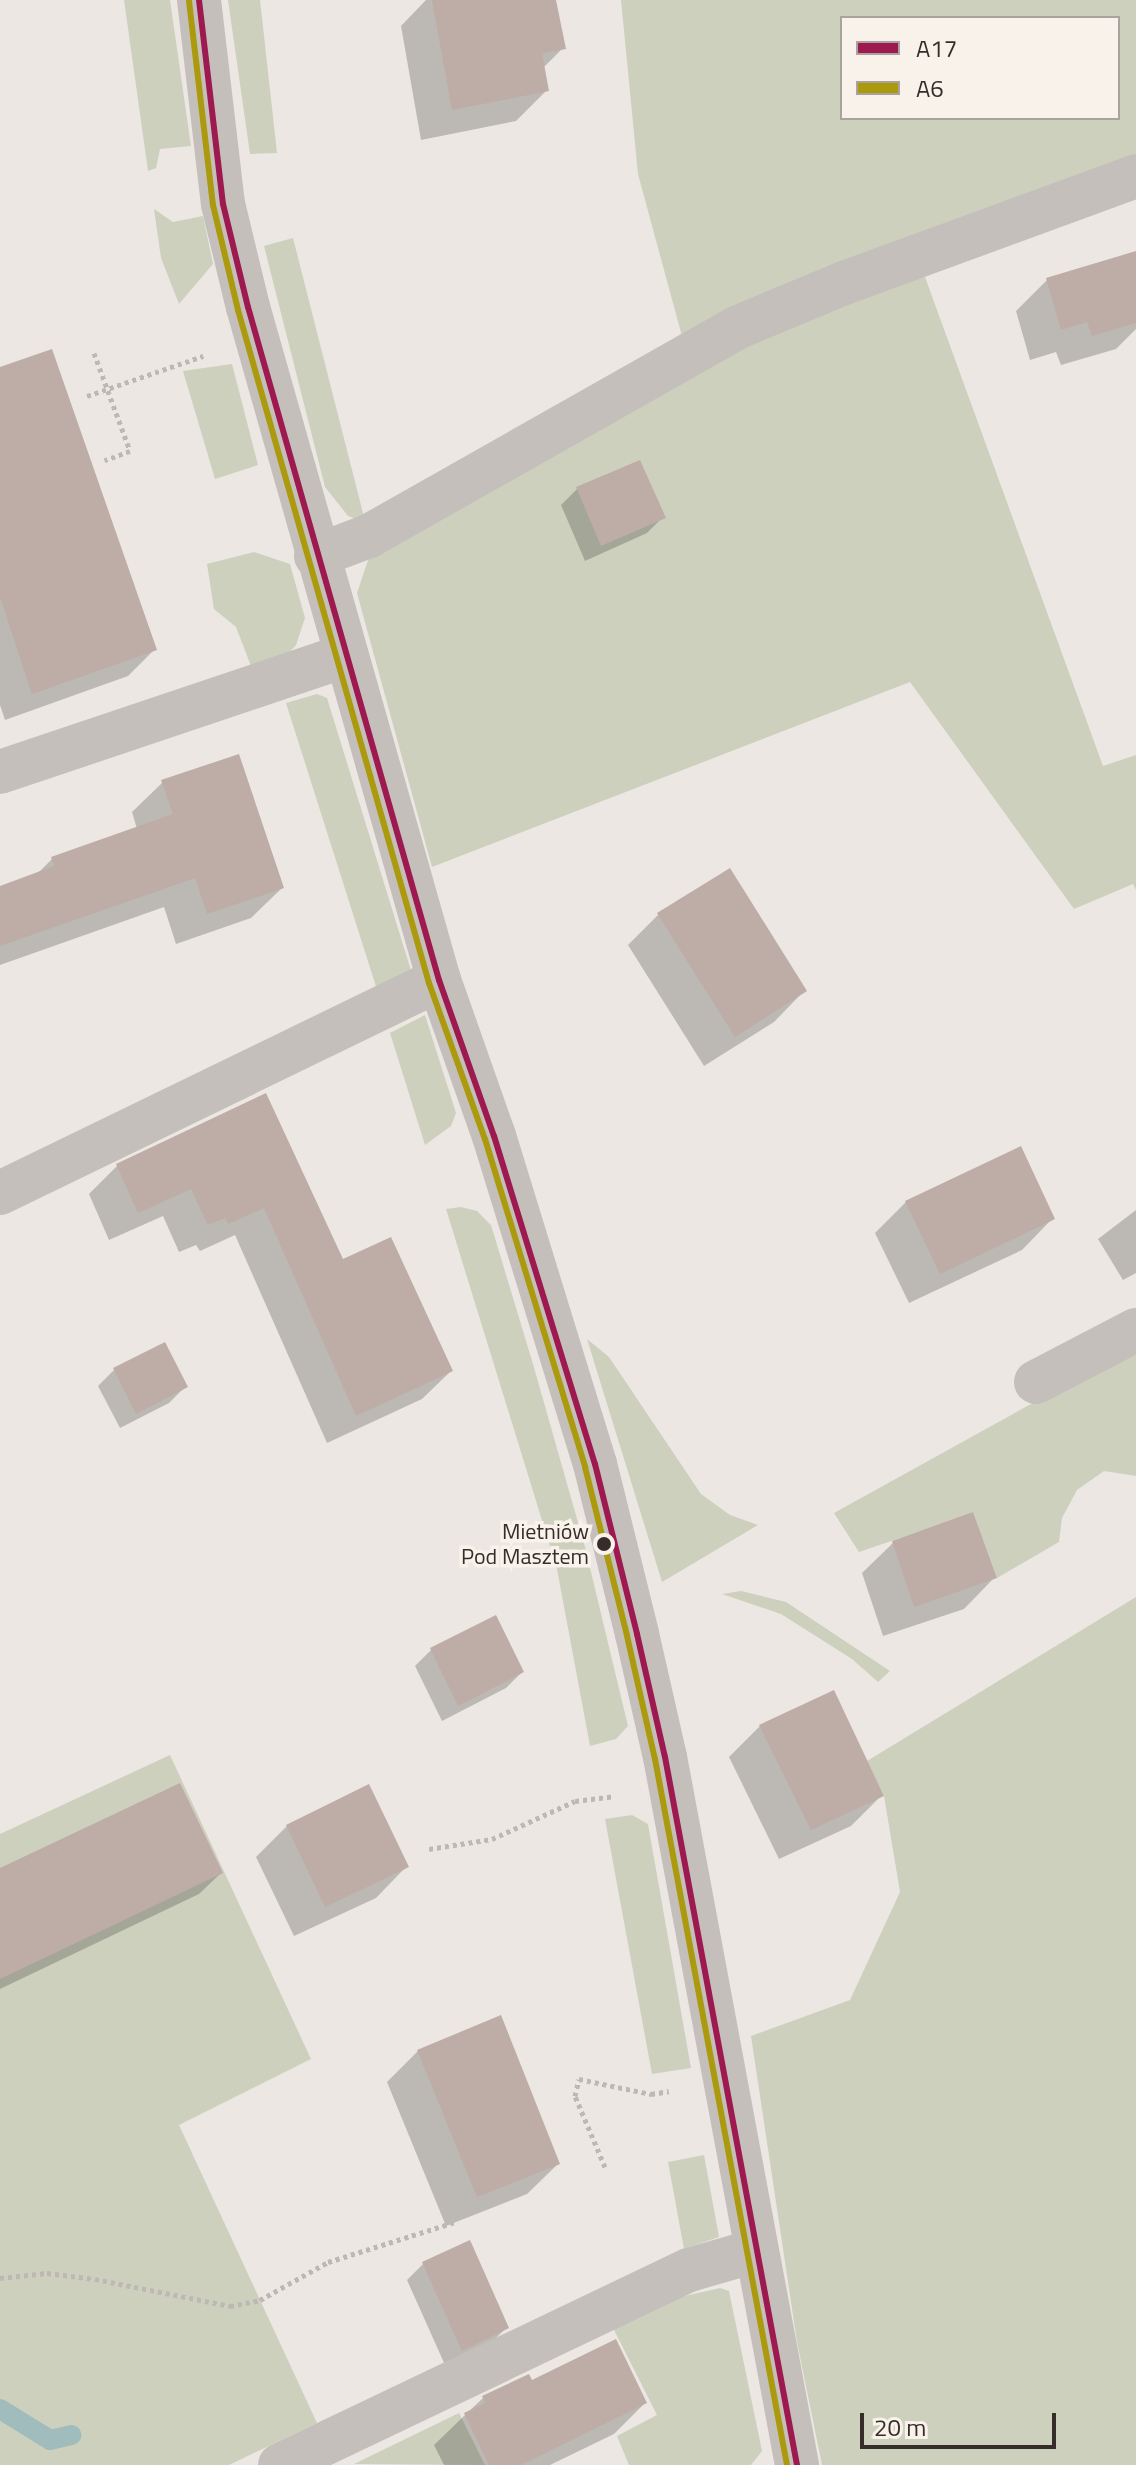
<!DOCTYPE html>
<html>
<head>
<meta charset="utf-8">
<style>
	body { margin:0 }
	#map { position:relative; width:1136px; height:2465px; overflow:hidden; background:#ece7e2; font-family:"Titillium Web",sans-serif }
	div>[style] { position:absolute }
	.green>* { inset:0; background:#ced0be }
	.shadow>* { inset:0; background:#0003 }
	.stream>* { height:20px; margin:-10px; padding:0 10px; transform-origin:10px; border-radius:10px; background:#a0bcbc }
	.building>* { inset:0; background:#beaca6 }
	.path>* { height:5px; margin-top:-2.5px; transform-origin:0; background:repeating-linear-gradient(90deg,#beb8b4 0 4px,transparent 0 8px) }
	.minor>* { height:44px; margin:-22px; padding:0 22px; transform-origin:22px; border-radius:22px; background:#c5bfbb }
	.bus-1>* { height:6px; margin:-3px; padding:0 3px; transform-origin:3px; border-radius:3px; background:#9d194f }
	.bus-2>* { height:6px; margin:-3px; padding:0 3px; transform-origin:3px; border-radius:3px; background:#ab9a0e }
	.dots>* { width:22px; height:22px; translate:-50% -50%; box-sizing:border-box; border:4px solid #f8f2ea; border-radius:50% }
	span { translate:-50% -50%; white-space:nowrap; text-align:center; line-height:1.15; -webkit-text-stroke:7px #f8f2ea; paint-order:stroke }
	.bus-label { font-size:22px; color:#362d2a }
	.right { translate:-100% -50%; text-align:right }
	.legend { position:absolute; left:840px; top:16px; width:280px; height:104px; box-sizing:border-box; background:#f8f2ea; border:2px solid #aaa39d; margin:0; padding:10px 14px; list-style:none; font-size:24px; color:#362d2a }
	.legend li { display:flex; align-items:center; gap:16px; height:40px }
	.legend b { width:40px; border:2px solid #aaa39d }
	.scale { position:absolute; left:860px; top:2413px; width:196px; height:36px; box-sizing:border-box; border:4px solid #362d2a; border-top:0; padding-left:10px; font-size:24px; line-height:28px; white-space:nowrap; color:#362d2a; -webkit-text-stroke:6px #f8f2ea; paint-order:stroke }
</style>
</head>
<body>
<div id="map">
	<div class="green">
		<div style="clip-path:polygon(124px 0,170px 0,191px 146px,160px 149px,156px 168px,148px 171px)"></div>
		<div style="clip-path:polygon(228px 0,260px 0,277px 153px,250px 154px)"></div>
		<div style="clip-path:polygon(evenodd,621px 0,1136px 0,1136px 197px,921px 266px,1103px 766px,1136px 755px,1136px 890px,1133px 884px,1074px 909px,910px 682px,432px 867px,357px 593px,372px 548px,365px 522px,348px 516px,325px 487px,264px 246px,293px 238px,365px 521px,683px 340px,638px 174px,621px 0,842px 18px,1118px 18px,1118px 118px,842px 118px,842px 18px)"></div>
		<div style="clip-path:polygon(154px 209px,173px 222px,203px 216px,213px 264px,179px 304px,161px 258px)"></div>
		<div style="clip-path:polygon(232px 364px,258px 465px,215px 479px,183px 371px)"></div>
		<div style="clip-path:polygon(254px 552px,290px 564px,305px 618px,296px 645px,281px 662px,254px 674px,236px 627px,214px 609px,207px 564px)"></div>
		<div style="clip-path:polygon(317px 694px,327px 698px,413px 977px,379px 996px,286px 703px)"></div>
		<div style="clip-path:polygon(425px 1015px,456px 1113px,451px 1126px,425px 1145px,390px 1033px)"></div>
		<div style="clip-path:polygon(461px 1207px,477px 1211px,491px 1225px,533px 1364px,585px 1547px,628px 1726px,616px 1739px,590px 1746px,557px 1569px,446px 1209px)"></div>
		<div style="clip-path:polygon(587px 1339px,609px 1357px,701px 1494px,730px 1515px,758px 1525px,662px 1582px)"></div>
		<div style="clip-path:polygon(1136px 1346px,1136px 1476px,1104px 1471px,1077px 1490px,1062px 1518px,1059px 1542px,997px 1578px,973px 1513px,859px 1552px,834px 1513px)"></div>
		<div style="clip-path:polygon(741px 1591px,786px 1602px,890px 1671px,878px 1682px,852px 1659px,781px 1614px,722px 1594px)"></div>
		<div style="clip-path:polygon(1136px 1597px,1136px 2465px,822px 2465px,797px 2342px,751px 2036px,850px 2000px,900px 1892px,884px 1796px,867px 1761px)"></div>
		<div style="clip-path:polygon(170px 1755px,311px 2059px,179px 2125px,317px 2423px,229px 2465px,0 2465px,0 1834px)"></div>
		<div style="clip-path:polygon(632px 1815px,648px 1824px,691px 2068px,652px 2074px,605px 1819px)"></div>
		<div style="clip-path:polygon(704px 2155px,719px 2237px,684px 2249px,668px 2162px)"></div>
		<div style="clip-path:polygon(720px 2288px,729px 2291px,762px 2451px,751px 2465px,629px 2465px,617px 2436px,657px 2415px,613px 2328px,676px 2298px)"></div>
		<div style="clip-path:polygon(459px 2413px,485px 2465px,354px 2464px)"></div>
	</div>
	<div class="shadow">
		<div style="clip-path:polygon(426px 0,554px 0,563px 48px,543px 68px,547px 90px,516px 121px,421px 140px,401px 26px)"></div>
		<div style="clip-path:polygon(1136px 277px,1136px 329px,1116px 349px,1061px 365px,1056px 352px,1030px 360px,1016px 311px,1047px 280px)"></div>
		<div style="clip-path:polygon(0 369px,155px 649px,128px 676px,5px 720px,0 705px)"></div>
		<div style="clip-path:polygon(577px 489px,663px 517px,647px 533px,585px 561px,561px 505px)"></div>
		<div style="clip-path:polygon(163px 782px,282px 888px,251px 918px,176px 944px,164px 907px,0 965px,0 888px,36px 875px,52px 859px,137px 829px,132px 812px)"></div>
		<div style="clip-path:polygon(659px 914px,804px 991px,774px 1022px,704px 1066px,628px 945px)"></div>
		<div style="clip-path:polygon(265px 1096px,342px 1261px,451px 1371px,422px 1399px,327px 1443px,235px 1235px,200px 1251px,196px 1245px,179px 1252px,163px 1216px,109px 1240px,89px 1194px,117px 1166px)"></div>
		<div style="clip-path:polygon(906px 1202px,1052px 1219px,1022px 1250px,909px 1303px,875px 1233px)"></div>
		<div style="clip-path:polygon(1136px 1210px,1136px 1273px,1123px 1280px,1098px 1239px)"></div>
		<div style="clip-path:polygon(114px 1370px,185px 1387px,169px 1403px,120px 1428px,98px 1386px)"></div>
		<div style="clip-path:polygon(893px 1543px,994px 1578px,964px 1609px,883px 1636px,862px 1573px)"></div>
		<div style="clip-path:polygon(431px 1650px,522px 1672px,506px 1688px,442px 1721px,415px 1666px)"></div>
		<div style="clip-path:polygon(760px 1726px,882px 1795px,851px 1826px,779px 1859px,729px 1757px)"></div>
		<div style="clip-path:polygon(287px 1826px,406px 1867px,376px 1898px,294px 1936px,256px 1857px)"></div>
		<div style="clip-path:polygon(0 1870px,221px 1873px,199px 1894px,0 1989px)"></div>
		<div style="clip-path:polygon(418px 2051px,558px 2164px,527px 2194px,446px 2226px,387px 2082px)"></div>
		<div style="clip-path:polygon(423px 2264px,506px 2328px,490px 2344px,445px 2365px,407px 2280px)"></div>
		<div style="clip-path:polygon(531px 2382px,645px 2403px,614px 2434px,550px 2465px,444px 2465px,434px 2445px,465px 2415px,483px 2398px)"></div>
	</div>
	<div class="stream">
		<div style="left:0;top:2409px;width:59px;rotate:31.8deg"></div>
		<div style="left:50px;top:2440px;width:22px;rotate:-13deg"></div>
	</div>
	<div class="building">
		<div style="clip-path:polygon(432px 0,556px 0,566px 49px,542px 53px,549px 91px,452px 110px)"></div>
		<div style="clip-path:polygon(1136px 251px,1136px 323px,1092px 336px,1087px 322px,1061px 330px,1046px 278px)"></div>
		<div style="clip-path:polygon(52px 349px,157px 650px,32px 694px,0 597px,0 367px)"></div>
		<div style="clip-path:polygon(640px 460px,666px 518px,601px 546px,576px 487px)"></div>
		<div style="clip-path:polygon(239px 754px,284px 888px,207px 914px,195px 878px,0 946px,0 886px,54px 866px,51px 857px,173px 814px,161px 780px)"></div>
		<div style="clip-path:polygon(730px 868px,807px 991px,735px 1037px,657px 913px)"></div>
		<div style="clip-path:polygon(266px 1093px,343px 1259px,391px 1237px,453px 1371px,356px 1416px,264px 1208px,228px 1224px,225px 1218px,208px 1225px,191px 1189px,138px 1213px,116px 1164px)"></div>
		<div style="clip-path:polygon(1021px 1146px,1055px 1219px,940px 1274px,905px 1201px)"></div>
		<div style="clip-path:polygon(165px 1342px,188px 1387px,136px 1414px,113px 1368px)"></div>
		<div style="clip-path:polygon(973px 1512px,997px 1578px,914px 1607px,892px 1541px)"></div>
		<div style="clip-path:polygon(496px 1615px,524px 1672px,458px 1706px,430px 1648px)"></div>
		<div style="clip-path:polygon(834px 1690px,884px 1796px,811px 1830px,759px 1725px)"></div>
		<div style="clip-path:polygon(180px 1783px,223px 1873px,0 1979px,0 1868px)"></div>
		<div style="clip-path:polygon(369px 1784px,409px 1867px,325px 1907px,286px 1825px)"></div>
		<div style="clip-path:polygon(501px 2015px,560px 2164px,477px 2197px,417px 2050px)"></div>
		<div style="clip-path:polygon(470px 2240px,509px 2328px,462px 2351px,422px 2262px)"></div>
		<div style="clip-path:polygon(616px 2339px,647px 2403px,521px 2465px,489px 2465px,464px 2413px,485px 2403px,482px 2396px,529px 2374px,532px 2380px)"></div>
	</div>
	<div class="path">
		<div style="left:94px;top:353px;width:104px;rotate:69.8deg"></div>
		<div style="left:130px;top:451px;width:27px;rotate:160deg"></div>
		<div style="left:87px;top:396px;width:123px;rotate:-19deg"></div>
		<div style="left:429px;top:1849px;width:64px;rotate:-9deg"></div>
		<div style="left:492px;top:1839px;width:91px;rotate:-24.6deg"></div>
		<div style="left:575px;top:1801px;width:39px;rotate:-7deg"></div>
		<div style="left:605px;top:2167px;width:77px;rotate:-112.9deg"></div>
		<div style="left:575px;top:2096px;width:17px;rotate:-77deg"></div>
		<div style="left:579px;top:2079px;width:74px;rotate:11.8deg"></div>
		<div style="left:651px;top:2094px;width:18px;rotate:-9deg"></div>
		<div style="left:0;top:2278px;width:47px;rotate:-6.1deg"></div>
		<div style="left:47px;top:2273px;width:48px;rotate:7.1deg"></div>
		<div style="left:95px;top:2279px;width:138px;rotate:11.3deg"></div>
		<div style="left:230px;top:2306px;width:31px;rotate:-11deg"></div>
		<div style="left:260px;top:2300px;width:78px;rotate:-29.2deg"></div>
		<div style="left:328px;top:2262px;width:136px;rotate:-17.5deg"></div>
	</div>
	<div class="minor">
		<div style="left:199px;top:0;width:205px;rotate:83.3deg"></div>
		<div style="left:223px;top:204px;width:106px;rotate:76.4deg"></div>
		<div style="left:248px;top:307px;width:700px;rotate:74.16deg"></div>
		<div style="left:439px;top:980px;width:165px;rotate:70.6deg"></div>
		<div style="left:494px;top:1136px;width:343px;rotate:72.9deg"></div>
		<div style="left:595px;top:1464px;width:175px;rotate:76.1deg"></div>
		<div style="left:637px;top:1634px;width:126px;rotate:77.2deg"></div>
		<div style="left:665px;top:1757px;width:720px;rotate:79.44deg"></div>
		<div style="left:316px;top:556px;width:57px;rotate:-20.7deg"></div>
		<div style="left:369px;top:536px;width:422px;rotate:-29.5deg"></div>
		<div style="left:736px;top:328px;width:117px;rotate:-22.6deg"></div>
		<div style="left:844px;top:283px;width:311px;rotate:-20.1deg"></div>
		<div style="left:0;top:772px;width:363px;rotate:-18.6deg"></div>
		<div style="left:0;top:1193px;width:488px;rotate:-25.9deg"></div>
		<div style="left:1036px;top:1382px;width:113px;rotate:-27.5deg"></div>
		<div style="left:280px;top:2465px;width:453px;rotate:-25.5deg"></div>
		<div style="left:689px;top:2270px;width:69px;rotate:-16.1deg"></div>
	</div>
	<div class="bus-1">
		<div style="left:199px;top:0;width:205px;rotate:83.3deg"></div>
		<div style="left:223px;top:204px;width:106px;rotate:76.4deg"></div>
		<div style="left:248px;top:307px;width:700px;rotate:74.16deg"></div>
		<div style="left:439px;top:980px;width:165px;rotate:70.6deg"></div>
		<div style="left:494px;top:1136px;width:343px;rotate:72.9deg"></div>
		<div style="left:595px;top:1464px;width:175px;rotate:76.1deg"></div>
		<div style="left:637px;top:1634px;width:126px;rotate:77.2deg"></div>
		<div style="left:665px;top:1757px;width:720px;rotate:79.44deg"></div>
	</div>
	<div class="bus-2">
		<div style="left:189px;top:1px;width:205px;rotate:83.3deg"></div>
		<div style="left:213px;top:205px;width:108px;rotate:76.6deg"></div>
		<div style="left:238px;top:310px;width:700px;rotate:74.16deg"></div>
		<div style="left:429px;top:983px;width:166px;rotate:70.3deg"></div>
		<div style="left:485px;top:1139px;width:343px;rotate:73deg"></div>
		<div style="left:585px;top:1467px;width:174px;rotate:76deg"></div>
		<div style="left:627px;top:1636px;width:126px;rotate:77.2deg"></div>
		<div style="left:655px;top:1759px;width:718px;rotate:79.41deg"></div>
	</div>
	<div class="dots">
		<div style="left:604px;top:1544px;background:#362d2a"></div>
	</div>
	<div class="bus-label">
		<span class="right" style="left:589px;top:1544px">Mietniów<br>Pod Masztem</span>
	</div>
	<ul class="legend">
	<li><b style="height:10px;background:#9d194f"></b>A17</li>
	<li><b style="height:10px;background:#ab9a0e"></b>A6</li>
	</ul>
	<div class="scale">20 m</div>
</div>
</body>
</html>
